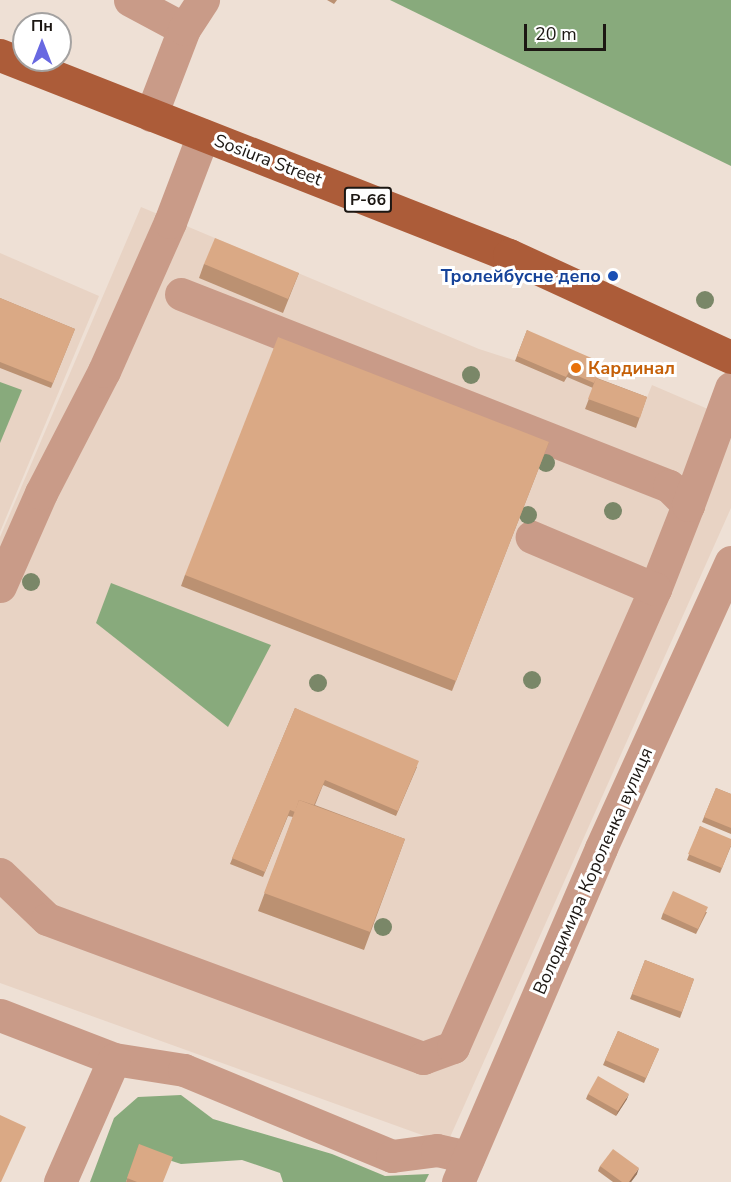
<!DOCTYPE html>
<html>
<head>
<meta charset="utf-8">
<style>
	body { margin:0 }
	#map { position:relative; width:731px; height:1182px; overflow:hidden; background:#eee0d5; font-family:"Nunito Sans",sans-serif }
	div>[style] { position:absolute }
	.built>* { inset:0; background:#e8d3c4 }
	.forest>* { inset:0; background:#88aa7c }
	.minor>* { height:33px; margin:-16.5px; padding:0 16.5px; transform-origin:16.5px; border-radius:16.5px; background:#c99b88 }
	.major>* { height:33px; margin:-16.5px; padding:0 16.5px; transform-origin:16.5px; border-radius:16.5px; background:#ac5c39 }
	.trees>* { width:18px; height:18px; margin:-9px; border-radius:50%; background:#7a8768 }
	.wall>* { inset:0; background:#bb9172 }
	.shaded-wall>* { inset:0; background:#99765d }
	.building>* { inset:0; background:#daa985 }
	.dots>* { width:16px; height:16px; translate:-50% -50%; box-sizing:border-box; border:3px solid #fff; border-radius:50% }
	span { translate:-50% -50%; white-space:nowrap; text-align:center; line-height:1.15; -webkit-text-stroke:6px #fff; paint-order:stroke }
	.shield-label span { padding:2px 4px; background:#fff; border:2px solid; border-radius:4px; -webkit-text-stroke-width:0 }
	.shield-label { font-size:16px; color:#1c1713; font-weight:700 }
	.street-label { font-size:18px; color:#1c1713 }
	.transit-label { font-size:18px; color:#164399; font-weight:700 }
	.right { translate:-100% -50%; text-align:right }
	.food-label { font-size:18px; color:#c56008; font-weight:700 }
	.left { translate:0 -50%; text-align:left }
	.north { position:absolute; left:12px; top:12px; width:60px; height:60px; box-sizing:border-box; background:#fff; border:2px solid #a4a2a1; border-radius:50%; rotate:0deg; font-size:16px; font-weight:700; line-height:24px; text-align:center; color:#1c1713 }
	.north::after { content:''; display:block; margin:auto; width:21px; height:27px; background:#6868e1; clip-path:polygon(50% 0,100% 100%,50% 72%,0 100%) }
	.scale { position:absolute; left:524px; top:24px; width:82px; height:27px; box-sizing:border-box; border:3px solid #1c1713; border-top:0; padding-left:8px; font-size:18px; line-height:21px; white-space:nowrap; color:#1c1713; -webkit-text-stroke:4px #fff; paint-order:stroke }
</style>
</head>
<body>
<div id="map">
	<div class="built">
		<div style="clip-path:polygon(141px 207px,479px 349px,597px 387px,643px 407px,652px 385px,731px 419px,731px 508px,447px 1144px,0 983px,0 537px)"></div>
		<div style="clip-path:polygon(0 253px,99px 296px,0 532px)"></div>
	</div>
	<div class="forest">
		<div style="clip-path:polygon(390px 0,731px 0,731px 166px)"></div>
		<div style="clip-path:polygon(0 382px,22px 390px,0 443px)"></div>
		<div style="clip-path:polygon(111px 583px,271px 645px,228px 727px,96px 623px)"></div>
		<div style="clip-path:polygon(181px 1095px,213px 1119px,332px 1154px,385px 1176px,429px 1174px,425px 1182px,283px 1182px,280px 1173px,242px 1160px,181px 1164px,138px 1150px,126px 1182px,90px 1182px,114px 1118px,138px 1097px)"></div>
	</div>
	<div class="minor">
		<div style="left:130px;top:0;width:61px;rotate:28.2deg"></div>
		<div style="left:151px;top:115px;width:92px;rotate:-69deg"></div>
		<div style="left:184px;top:29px;width:35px;rotate:-57deg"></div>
		<div style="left:181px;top:294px;width:524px;rotate:21.48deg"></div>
		<div style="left:669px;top:486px;width:27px;rotate:45deg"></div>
		<div style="left:688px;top:505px;width:90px;rotate:111.4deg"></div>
		<div style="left:688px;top:505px;width:125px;rotate:-69.8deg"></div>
		<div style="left:0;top:586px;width:102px;rotate:-66.2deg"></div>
		<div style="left:41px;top:493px;width:137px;rotate:-62.7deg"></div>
		<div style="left:104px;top:371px;width:163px;rotate:-66.1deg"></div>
		<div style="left:170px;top:222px;width:93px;rotate:-69.2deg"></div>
		<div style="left:0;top:874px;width:65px;rotate:43.8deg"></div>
		<div style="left:47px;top:919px;width:401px;rotate:20.3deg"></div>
		<div style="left:423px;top:1058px;width:32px;rotate:-20deg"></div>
		<div style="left:453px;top:1047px;width:501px;rotate:-66.2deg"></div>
		<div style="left:655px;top:589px;width:134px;rotate:-157.1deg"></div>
		<div style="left:0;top:1015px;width:122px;rotate:21.1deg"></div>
		<div style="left:114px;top:1059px;width:71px;rotate:8.9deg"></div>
		<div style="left:184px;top:1070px;width:225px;rotate:22.5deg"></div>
		<div style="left:392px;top:1156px;width:45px;rotate:-7.6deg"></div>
		<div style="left:437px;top:1150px;width:32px;rotate:13deg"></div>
		<div style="left:60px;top:1182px;width:134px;rotate:-66.3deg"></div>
		<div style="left:458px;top:1182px;width:363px;rotate:-66.8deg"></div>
		<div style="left:601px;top:848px;width:314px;rotate:-65.6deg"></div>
	</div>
	<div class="major">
		<div style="left:0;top:55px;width:547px;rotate:21.45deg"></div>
		<div style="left:509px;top:255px;width:244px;rotate:24.7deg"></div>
	</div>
	<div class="trees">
		<div style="left:705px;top:300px"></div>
		<div style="left:471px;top:375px"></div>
		<div style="left:546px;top:463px"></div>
		<div style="left:613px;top:511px"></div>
		<div style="left:528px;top:515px"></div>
		<div style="left:31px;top:582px"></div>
		<div style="left:532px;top:680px"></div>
		<div style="left:318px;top:683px"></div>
		<div style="left:383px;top:927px"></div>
	</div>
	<div class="wall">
		<div style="clip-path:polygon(327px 0,337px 0,334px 4px)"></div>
		<div style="clip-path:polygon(204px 264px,299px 273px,283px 313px,199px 278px)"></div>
		<div style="clip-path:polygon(0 298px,75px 329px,51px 388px,0 368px)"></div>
		<div style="clip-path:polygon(527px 330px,597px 378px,647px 397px,636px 428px,585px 409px,593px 388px,567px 377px,564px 382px,515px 361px)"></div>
		<div style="clip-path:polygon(549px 442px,452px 691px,181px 586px,185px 575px)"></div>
		<div style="clip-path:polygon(295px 708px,417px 767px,396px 816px,323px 785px,315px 805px,405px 839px,364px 950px,258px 911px,293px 817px,288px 816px,263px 877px,230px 864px)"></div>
		<div style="clip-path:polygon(716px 788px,731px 794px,731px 834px,702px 822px)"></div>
		<div style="clip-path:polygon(700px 826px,731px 846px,720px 873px,687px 860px)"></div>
		<div style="clip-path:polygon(707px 912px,696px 934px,661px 919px,663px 913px)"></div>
		<div style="clip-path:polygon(645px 960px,694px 979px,680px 1018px,630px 999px)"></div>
		<div style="clip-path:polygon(618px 1031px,659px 1049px,644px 1083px,603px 1065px)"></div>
		<div style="clip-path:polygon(588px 1094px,627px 1099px,616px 1116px,586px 1099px)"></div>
		<div style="clip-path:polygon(139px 1144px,163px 1182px,126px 1182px)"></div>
		<div style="clip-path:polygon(600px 1166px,637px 1174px,631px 1182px,613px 1182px,598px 1171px)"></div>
	</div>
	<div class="shaded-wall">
		<div style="clip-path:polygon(629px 1094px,627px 1099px,616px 1116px,618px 1111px)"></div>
		<div style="clip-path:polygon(639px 1168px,637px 1174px,631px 1182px,629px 1182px)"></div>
	</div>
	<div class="building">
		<div style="clip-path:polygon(215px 238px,299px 273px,288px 299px,204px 264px)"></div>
		<div style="clip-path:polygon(0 298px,75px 329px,53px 383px,0 362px)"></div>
		<div style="clip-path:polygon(527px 330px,603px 363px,594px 383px,569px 372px,566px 377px,517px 356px)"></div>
		<div style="clip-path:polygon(278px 337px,549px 442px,456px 681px,185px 575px)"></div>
		<div style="clip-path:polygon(596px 378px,647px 397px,640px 418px,588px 399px)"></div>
		<div style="clip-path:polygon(295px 708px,419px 761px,398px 811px,325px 780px,314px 805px,299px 800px,295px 812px,290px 810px,265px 872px,232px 858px)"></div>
		<div style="clip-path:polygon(716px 788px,731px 794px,731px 828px,704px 817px)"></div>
		<div style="clip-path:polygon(299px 800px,405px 839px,370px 932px,264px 893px)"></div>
		<div style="clip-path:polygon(700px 826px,731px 839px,731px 845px,722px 868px,688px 854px)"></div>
		<div style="clip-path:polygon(673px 891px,708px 907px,698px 929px,663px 913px)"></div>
		<div style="clip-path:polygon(645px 960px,694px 979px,682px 1012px,632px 994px)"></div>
		<div style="clip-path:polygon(618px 1031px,659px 1049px,646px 1078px,605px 1060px)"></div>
		<div style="clip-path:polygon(598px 1076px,629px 1094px,618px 1111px,588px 1094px)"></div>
		<div style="clip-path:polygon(0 1115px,26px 1127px,1px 1182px,0 1182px)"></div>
		<div style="clip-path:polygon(139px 1144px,173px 1157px,163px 1182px,137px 1182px,127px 1178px)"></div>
		<div style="clip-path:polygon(613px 1149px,639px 1168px,629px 1182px,622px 1182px,600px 1166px)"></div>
	</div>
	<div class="dots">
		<div style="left:613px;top:276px;background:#1a4fb4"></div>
		<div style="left:576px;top:368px;background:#e8710a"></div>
	</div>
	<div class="shield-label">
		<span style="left:368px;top:200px">Р-66</span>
	</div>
	<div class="street-label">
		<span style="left:268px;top:160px;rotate:21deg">Sosiura Street</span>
		<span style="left:593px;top:871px;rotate:-66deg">Володимира Короленка вулиця</span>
	</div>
	<div class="transit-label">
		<span class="right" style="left:601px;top:276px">Тролейбусне депо</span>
	</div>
	<div class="food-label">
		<span class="left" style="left:588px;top:368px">Кардинал</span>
	</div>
	<div class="north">Пн</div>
	<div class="scale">20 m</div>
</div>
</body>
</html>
